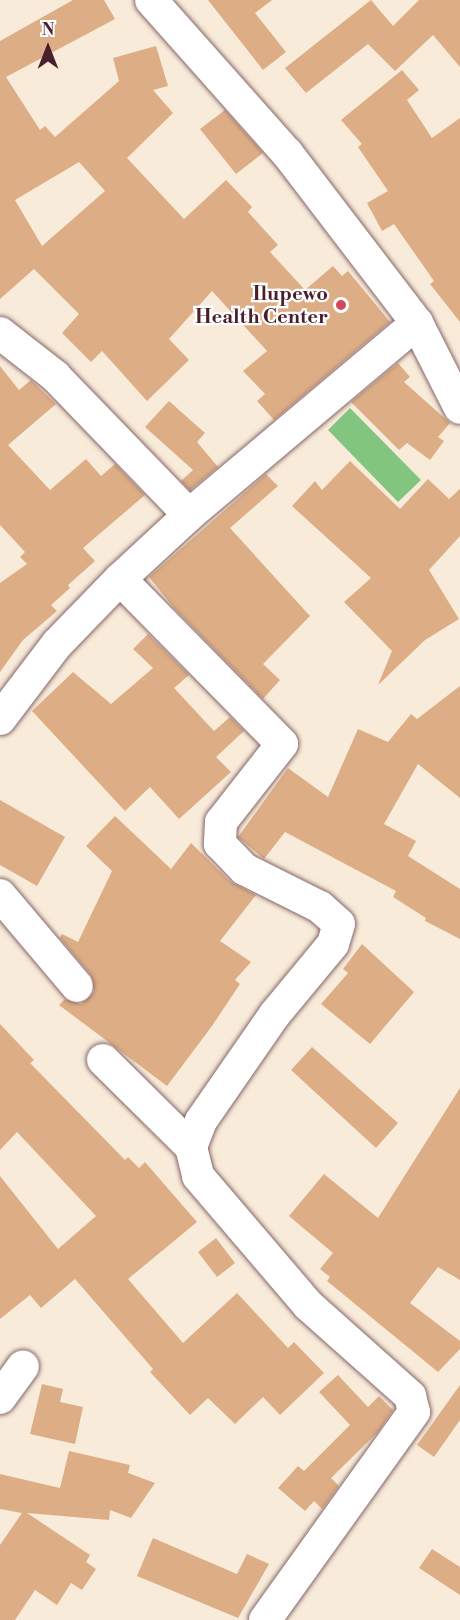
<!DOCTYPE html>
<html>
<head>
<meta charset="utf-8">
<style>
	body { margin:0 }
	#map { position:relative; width:460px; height:1620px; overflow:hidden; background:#f8ebda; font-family:"Libre Bodoni",serif }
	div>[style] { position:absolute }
	.green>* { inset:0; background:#82c57e }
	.building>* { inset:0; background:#ddae86 }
	.roads { filter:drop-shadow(0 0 2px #876668) drop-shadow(0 0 2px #876668) }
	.minor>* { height:32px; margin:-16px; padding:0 16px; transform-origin:16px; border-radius:16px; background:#fff }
	.dots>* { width:16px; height:16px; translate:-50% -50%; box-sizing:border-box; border:3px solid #fff; border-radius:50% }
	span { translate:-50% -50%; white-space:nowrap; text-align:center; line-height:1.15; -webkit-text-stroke:4.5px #fff; paint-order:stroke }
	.poi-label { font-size:20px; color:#4a1f2b; font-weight:700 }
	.right { translate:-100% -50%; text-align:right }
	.north { position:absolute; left:18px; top:18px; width:60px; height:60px; -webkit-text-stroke:4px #fff; paint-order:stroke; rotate:0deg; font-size:16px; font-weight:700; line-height:24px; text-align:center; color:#4a1f2b }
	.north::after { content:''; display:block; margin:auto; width:21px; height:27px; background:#4a1f2b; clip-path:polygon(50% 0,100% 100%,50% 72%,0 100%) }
</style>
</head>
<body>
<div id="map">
	<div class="green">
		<div style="clip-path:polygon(350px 408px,421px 480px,398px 502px,328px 430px)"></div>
	</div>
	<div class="building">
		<div style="clip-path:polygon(evenodd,73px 0,104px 0,115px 19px,6px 77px,40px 130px,45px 126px,55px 137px,119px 81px,113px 58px,156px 46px,168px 86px,153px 90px,173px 113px,127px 158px,184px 219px,226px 180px,252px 207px,248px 212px,278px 245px,270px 252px,305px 290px,333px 266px,342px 276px,348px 271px,390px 322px,274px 420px,257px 401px,265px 394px,243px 371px,267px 351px,212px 291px,169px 339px,189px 360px,147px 401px,102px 351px,91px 362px,62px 333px,79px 314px,34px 269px,0 299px,0 41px,73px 0,79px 162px,105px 191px,42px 246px,15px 200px,79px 162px)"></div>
		<div style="clip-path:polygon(208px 0,272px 0,255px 13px,286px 52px,263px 70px)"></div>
		<div style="clip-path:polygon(371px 0,393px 26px,419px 0,460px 0,460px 67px,433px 35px,395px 71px,368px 44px,306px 93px,285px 68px)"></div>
		<div style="clip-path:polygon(402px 70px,419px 90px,407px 100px,432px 138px,460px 118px,460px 322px,430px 284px,434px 281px,394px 224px,382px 231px,367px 203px,388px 191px,358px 147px,362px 144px,341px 120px)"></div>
		<div style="clip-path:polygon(225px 110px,263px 153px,236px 174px,200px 129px)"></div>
		<div style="clip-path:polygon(398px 363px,410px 377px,404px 382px,450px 423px,438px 437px,444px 441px,430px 460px,407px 443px,399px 450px,351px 402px)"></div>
		<div style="clip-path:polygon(0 366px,19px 390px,31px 380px,56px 404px,8px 445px,50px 490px,86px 459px,101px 476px,115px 464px,145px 495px,83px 548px,95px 561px,68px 585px,70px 588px,51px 605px,57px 611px,23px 640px,0 672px,0 583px,27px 564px,20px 557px,25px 552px,0 525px)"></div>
		<div style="clip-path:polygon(169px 401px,205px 433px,197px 442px,218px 467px,190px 490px,181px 481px,193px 470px,145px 427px)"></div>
		<div style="clip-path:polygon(350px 461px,400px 509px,428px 479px,449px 499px,460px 489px,460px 536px,429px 570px,459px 619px,425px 640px,378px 685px,392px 651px,344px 602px,371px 578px,292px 506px,315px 481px,322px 490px)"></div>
		<div style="clip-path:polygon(266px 474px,278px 486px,230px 528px,310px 616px,263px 664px,280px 680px,263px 699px,174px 608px,149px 577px)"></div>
		<div style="clip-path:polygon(148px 634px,189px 675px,174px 688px,214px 731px,230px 717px,244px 731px,216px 757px,231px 772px,179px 819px,150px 787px,125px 811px,32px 711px,73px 672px,111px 704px,153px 668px,133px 649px)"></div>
		<div style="clip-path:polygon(460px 686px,460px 798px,418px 764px,384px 824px,416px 841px,408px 856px,460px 889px,460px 939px,425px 921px,426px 918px,393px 897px,396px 891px,285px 832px,264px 859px,238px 837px,288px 768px,328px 797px,358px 729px,388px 742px,411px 714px,417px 719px)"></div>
		<div style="clip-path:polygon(0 800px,65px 837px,37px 886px,0 865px)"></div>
		<div style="clip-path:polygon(115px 816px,171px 869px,191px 843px,231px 882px,256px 895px,220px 941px,251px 962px,235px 980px,240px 984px,212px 1026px,167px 1086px,59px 1005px,65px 999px,81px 1004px,94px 992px,91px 975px,60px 938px,62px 934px,78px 942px,112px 871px,86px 846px)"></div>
		<div style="clip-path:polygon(362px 944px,414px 992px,370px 1044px,321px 1004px,348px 973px,343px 969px)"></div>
		<div style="clip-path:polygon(0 1024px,34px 1060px,30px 1063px,125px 1160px,128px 1157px,139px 1168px,145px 1162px,197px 1222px,128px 1279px,183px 1343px,237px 1293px,288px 1348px,294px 1342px,324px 1373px,280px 1415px,263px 1397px,235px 1424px,208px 1398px,190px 1415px,150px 1372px,153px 1369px,75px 1279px,41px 1308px,30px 1295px,0 1319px,0 1176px,58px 1249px,96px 1216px,17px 1132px,0 1150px)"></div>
		<div style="clip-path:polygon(312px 1047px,398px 1123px,376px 1148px,291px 1070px)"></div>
		<div style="clip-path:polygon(460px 1088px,460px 1280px,438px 1267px,410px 1303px,460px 1341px,460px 1349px,438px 1372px,327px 1281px,330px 1277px,320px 1269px,333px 1253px,289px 1216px,324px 1174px,378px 1218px)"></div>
		<div style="clip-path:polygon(216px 1238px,235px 1263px,217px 1277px,198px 1252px)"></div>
		<div style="clip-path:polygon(338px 1375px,368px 1407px,379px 1396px,393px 1410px,378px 1432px,331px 1478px,339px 1486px,322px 1509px,314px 1501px,305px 1511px,278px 1488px,298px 1466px,304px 1471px,350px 1425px,319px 1392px)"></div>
		<div style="clip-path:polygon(42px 1384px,63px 1389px,60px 1402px,83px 1407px,75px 1444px,30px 1434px)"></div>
		<div style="clip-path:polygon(460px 1385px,460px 1420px,434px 1457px,417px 1445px)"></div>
		<div style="clip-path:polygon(69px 1451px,130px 1465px,128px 1473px,155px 1483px,131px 1518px,110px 1510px,109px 1520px,27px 1513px,90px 1555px,86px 1562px,96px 1569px,82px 1590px,71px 1583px,57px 1605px,35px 1590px,15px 1620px,0 1620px,0 1545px,22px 1513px,0 1509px,0 1474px,60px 1488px)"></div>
		<div style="clip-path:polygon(153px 1538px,237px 1574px,247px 1554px,269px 1564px,238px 1618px,137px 1576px)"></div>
		<div style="clip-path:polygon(432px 1549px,460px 1567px,460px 1595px,419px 1568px)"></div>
	</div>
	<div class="roads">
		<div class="minor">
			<div style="left:151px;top:0;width:205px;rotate:48.4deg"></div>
			<div style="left:287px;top:153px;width:214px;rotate:52.6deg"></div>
			<div style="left:417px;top:323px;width:95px;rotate:63.2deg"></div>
			<div style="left:0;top:333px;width:70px;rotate:38deg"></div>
			<div style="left:55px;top:376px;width:193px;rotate:46deg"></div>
			<div style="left:120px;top:579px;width:231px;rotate:45.5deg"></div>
			<div style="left:282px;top:744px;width:99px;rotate:128deg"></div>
			<div style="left:221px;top:822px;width:22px;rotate:93deg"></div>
			<div style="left:220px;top:844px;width:35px;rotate:46deg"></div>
			<div style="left:244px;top:869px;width:85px;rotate:26.6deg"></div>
			<div style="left:320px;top:907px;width:25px;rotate:42deg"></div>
			<div style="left:339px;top:924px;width:21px;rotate:107deg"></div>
			<div style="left:333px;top:944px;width:91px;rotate:129.6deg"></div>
			<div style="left:275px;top:1014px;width:130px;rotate:124.7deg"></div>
			<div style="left:201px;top:1121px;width:28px;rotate:111deg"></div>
			<div style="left:191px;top:1147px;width:30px;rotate:76deg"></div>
			<div style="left:198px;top:1176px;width:170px;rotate:49.5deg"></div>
			<div style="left:308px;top:1305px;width:137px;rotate:41.7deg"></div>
			<div style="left:410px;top:1396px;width:16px;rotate:76deg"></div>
			<div style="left:414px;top:1412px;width:256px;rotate:125.6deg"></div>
			<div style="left:0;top:719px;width:94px;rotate:-52.8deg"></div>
			<div style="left:57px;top:644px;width:91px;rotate:-45.9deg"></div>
			<div style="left:120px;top:579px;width:94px;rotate:-42.8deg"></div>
			<div style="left:189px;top:515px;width:298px;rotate:-40.1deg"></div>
			<div style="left:0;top:895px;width:119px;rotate:49.8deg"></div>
			<div style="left:103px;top:1060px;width:124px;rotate:44.7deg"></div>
			<div style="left:0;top:1398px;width:39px;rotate:-54deg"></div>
		</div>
	</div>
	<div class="dots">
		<div style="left:341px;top:305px;background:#d1495b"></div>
	</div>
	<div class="poi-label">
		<span class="right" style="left:328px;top:306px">Ilupewo<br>Health Center</span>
	</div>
	<div class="north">N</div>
</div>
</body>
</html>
